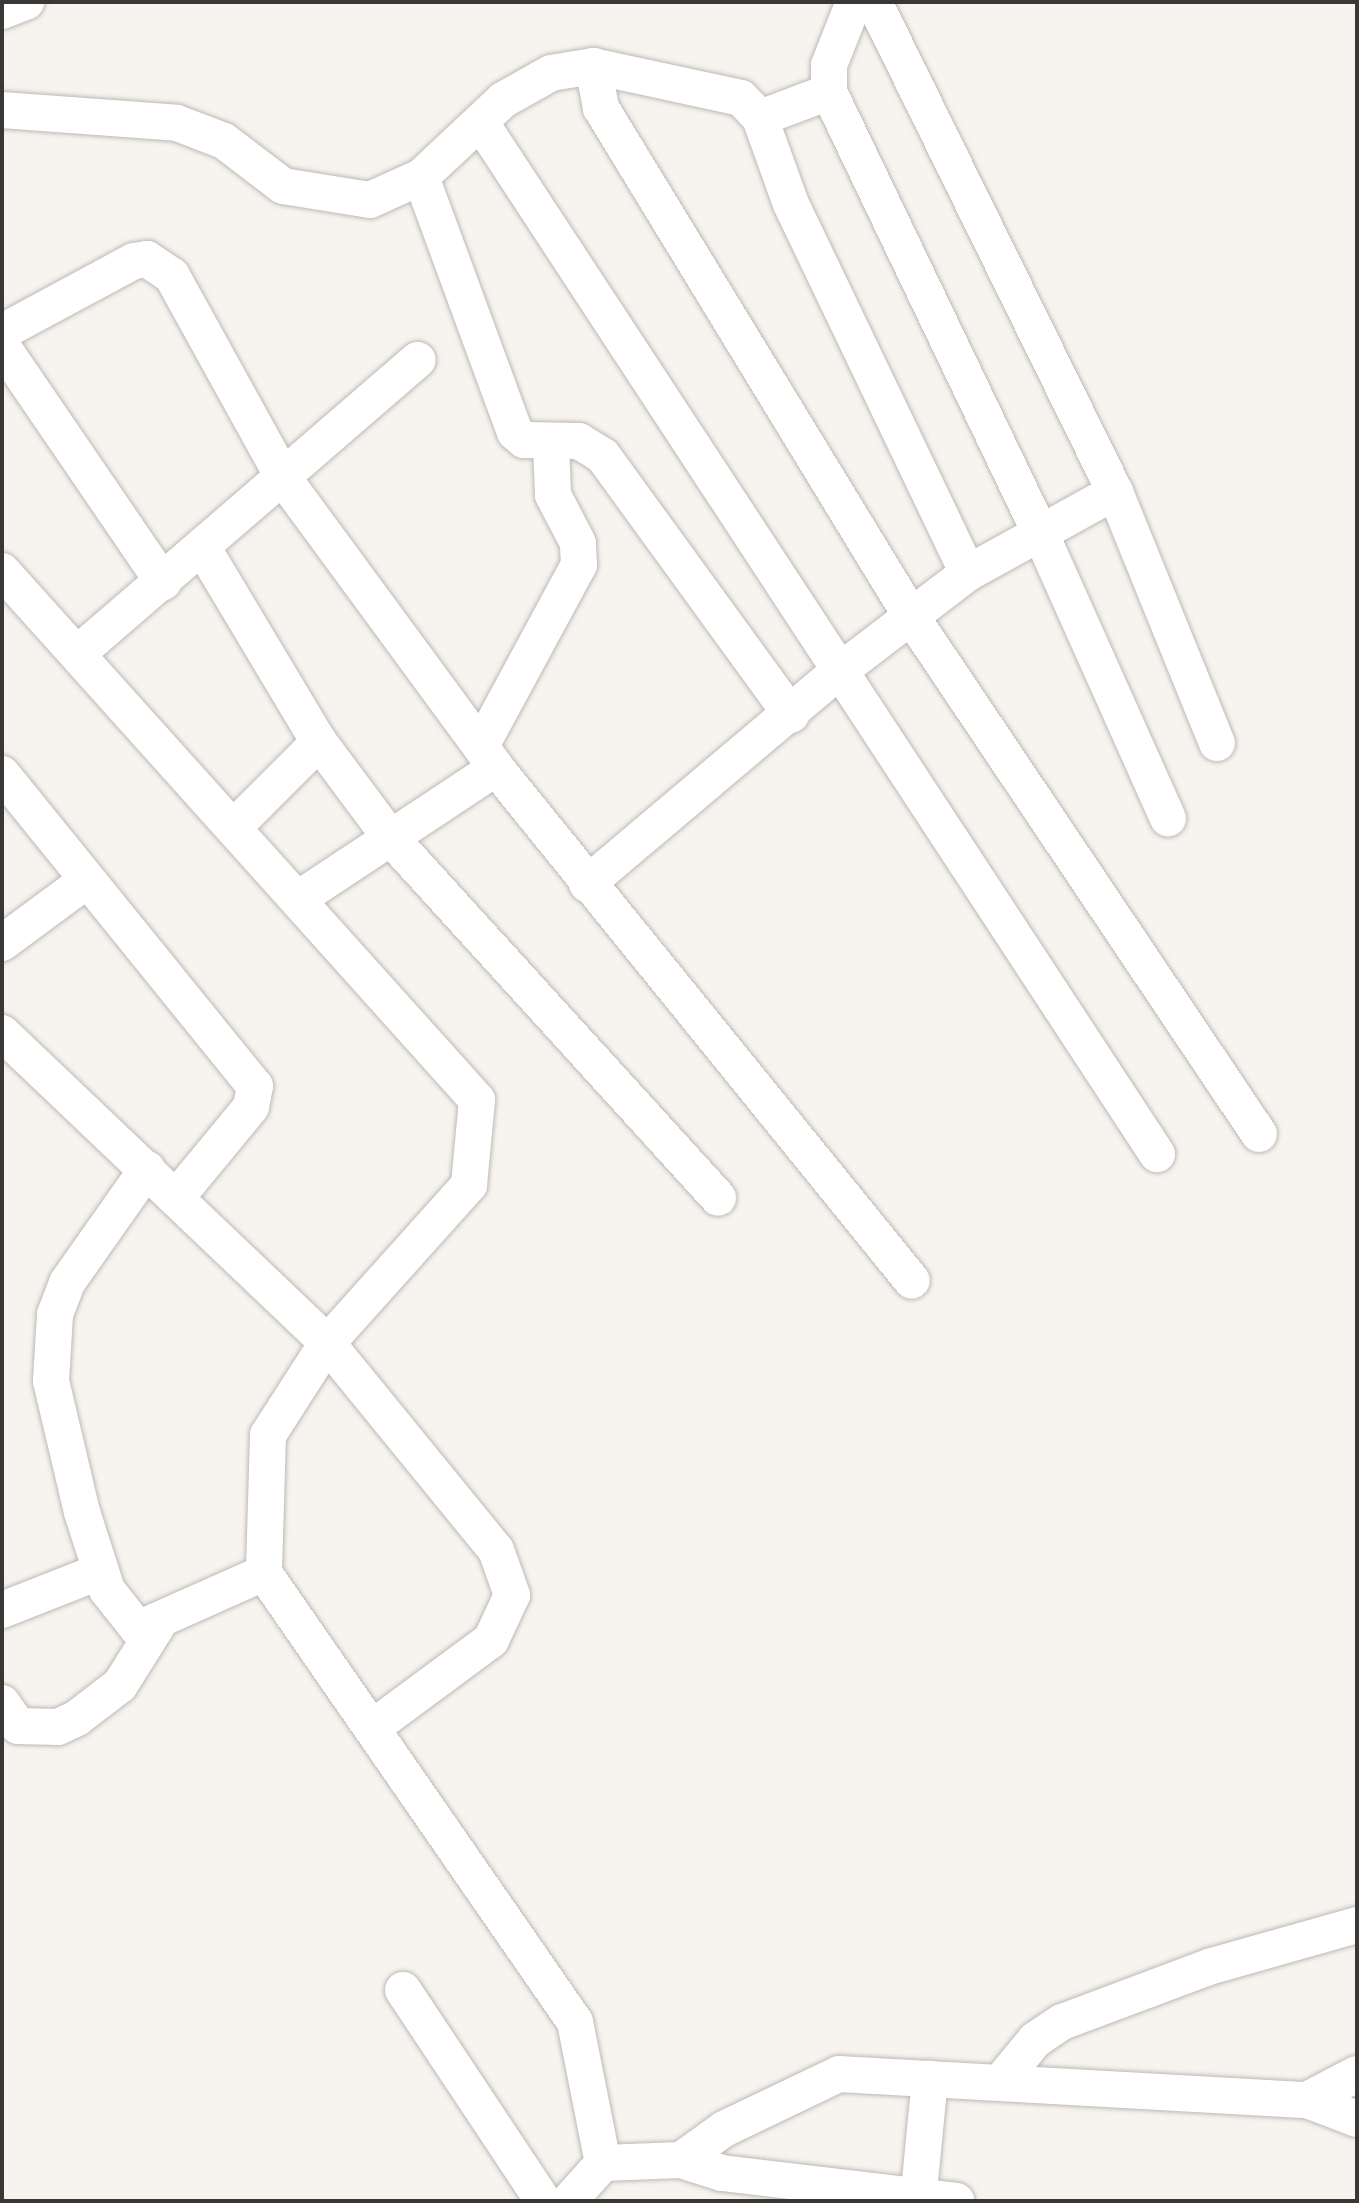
<!DOCTYPE html>
<html>
<head>
<meta charset="utf-8">
<style>
	body { margin:0 }
	#map { position:relative; width:1359px; height:2203px; overflow:hidden; background:#f7f3ef; font-family:Arial,sans-serif }
	div>[style] { position:absolute }
	.roads { filter:drop-shadow(0 0 2px #bdb9b4) drop-shadow(0 0 2px #bdb9b4) }
	.minor>* { height:36px; margin:-18px; padding:0 18px; transform-origin:18px; border-radius:18px; background:#fff }
	span { translate:-50% -50%; white-space:nowrap; text-align:center; line-height:1.15; -webkit-text-stroke:8px #f7f3ef; paint-order:stroke }
	.frame { position:absolute; inset:0; border:4px solid #3a3837; pointer-events:none }
</style>
</head>
<body>
<div id="map">
	<div class="roads">
		<div class="minor">
			<div style="left:854px;top:2px;width:68px;rotate:111.6deg"></div>
			<div style="left:829px;top:65px;width:27px;rotate:90deg"></div>
			<div style="left:829px;top:92px;width:486px;rotate:64.4deg"></div>
			<div style="left:1039px;top:530px;width:316px;rotate:65.9deg"></div>
			<div style="left:874px;top:2px;width:546px;rotate:63.81deg"></div>
			<div style="left:1115px;top:492px;width:271px;rotate:67.9deg"></div>
			<div style="left:2px;top:11px;width:26px;rotate:-21deg"></div>
			<div style="left:593px;top:66px;width:43px;rotate:79.2deg"></div>
			<div style="left:601px;top:108px;width:595px;rotate:58.61deg"></div>
			<div style="left:911px;top:616px;width:624px;rotate:56.11deg"></div>
			<div style="left:2px;top:110px;width:175px;rotate:4.2deg"></div>
			<div style="left:177px;top:123px;width:50px;rotate:21deg"></div>
			<div style="left:224px;top:141px;width:74px;rotate:37.3deg"></div>
			<div style="left:283px;top:186px;width:88px;rotate:9.1deg"></div>
			<div style="left:370px;top:200px;width:56px;rotate:-24.3deg"></div>
			<div style="left:421px;top:177px;width:112px;rotate:-43.2deg"></div>
			<div style="left:503px;top:100px;width:55px;rotate:-29.4deg"></div>
			<div style="left:551px;top:73px;width:43px;rotate:-9.5deg"></div>
			<div style="left:593px;top:66px;width:151px;rotate:12.2deg"></div>
			<div style="left:741px;top:98px;width:28px;rotate:46deg"></div>
			<div style="left:760px;top:118px;width:91px;rotate:70.2deg"></div>
			<div style="left:791px;top:204px;width:409px;rotate:64.4deg"></div>
			<div style="left:760px;top:118px;width:74px;rotate:-20.6deg"></div>
			<div style="left:481px;top:123px;width:1233px;rotate:56.75deg"></div>
			<div style="left:421px;top:177px;width:272px;rotate:69.8deg"></div>
			<div style="left:515px;top:432px;width:12px;rotate:42deg"></div>
			<div style="left:524px;top:440px;width:55px;rotate:1deg"></div>
			<div style="left:579px;top:441px;width:28px;rotate:32deg"></div>
			<div style="left:603px;top:456px;width:320px;rotate:54deg"></div>
			<div style="left:2px;top:332px;width:150px;rotate:-28.3deg"></div>
			<div style="left:134px;top:261px;width:13px;rotate:-9deg"></div>
			<div style="left:147px;top:259px;width:30px;rotate:34deg"></div>
			<div style="left:172px;top:276px;width:232px;rotate:61.1deg"></div>
			<div style="left:284px;top:479px;width:358px;rotate:53.7deg"></div>
			<div style="left:496px;top:768px;width:660px;rotate:50.96deg"></div>
			<div style="left:2px;top:346px;width:286px;rotate:55.7deg"></div>
			<div style="left:204px;top:550px;width:224px;rotate:59.1deg"></div>
			<div style="left:319px;top:742px;width:117px;rotate:53.3deg"></div>
			<div style="left:389px;top:836px;width:489px;rotate:47.7deg"></div>
			<div style="left:2px;top:571px;width:711px;rotate:48.08deg"></div>
			<div style="left:477px;top:1100px;width:85px;rotate:95.4deg"></div>
			<div style="left:469px;top:1185px;width:212px;rotate:131.9deg"></div>
			<div style="left:327px;top:1343px;width:109px;rotate:122.7deg"></div>
			<div style="left:268px;top:1435px;width:138px;rotate:91.7deg"></div>
			<div style="left:264px;top:1573px;width:546px;rotate:55.29deg"></div>
			<div style="left:575px;top:2022px;width:144px;rotate:78.8deg"></div>
			<div style="left:77px;top:654px;width:450px;rotate:-40.8deg"></div>
			<div style="left:481px;top:746px;width:206px;rotate:-61.6deg"></div>
			<div style="left:579px;top:565px;width:22px;rotate:-93deg"></div>
			<div style="left:578px;top:543px;width:54px;rotate:-117.5deg"></div>
			<div style="left:553px;top:495px;width:52px;rotate:-92.2deg"></div>
			<div style="left:2px;top:774px;width:402px;rotate:51deg"></div>
			<div style="left:255px;top:1086px;width:21px;rotate:101deg"></div>
			<div style="left:251px;top:1107px;width:118px;rotate:129.5deg"></div>
			<div style="left:235px;top:826px;width:119px;rotate:-45deg"></div>
			<div style="left:587px;top:884px;width:327px;rotate:-40.2deg"></div>
			<div style="left:837px;top:673px;width:165px;rotate:-37.4deg"></div>
			<div style="left:968px;top:573px;width:168px;rotate:-28.9deg"></div>
			<div style="left:301px;top:897px;width:234px;rotate:-33.5deg"></div>
			<div style="left:2px;top:943px;width:106px;rotate:-36.5deg"></div>
			<div style="left:2px;top:1033px;width:449px;rotate:43.6deg"></div>
			<div style="left:327px;top:1343px;width:267px;rotate:50.8deg"></div>
			<div style="left:496px;top:1550px;width:48px;rotate:70.4deg"></div>
			<div style="left:512px;top:1595px;width:50px;rotate:115deg"></div>
			<div style="left:491px;top:1640px;width:148px;rotate:143.5deg"></div>
			<div style="left:147px;top:1169px;width:139px;rotate:125.1deg"></div>
			<div style="left:67px;top:1283px;width:34px;rotate:111deg"></div>
			<div style="left:55px;top:1315px;width:66px;rotate:93.5deg"></div>
			<div style="left:51px;top:1381px;width:135px;rotate:76.7deg"></div>
			<div style="left:82px;top:1512px;width:82px;rotate:72.2deg"></div>
			<div style="left:107px;top:1590px;width:50px;rotate:51.5deg"></div>
			<div style="left:138px;top:1629px;width:138px;rotate:-24deg"></div>
			<div style="left:2px;top:1610px;width:106px;rotate:-21.5deg"></div>
			<div style="left:2px;top:1703px;width:28px;rotate:55deg"></div>
			<div style="left:18px;top:1726px;width:40px;rotate:1.4deg"></div>
			<div style="left:58px;top:1727px;width:21px;rotate:-25deg"></div>
			<div style="left:77px;top:1718px;width:54px;rotate:-37.5deg"></div>
			<div style="left:120px;top:1685px;width:70px;rotate:-57.9deg"></div>
			<div style="left:403px;top:1990px;width:253px;rotate:56.4deg"></div>
			<div style="left:1003px;top:2079px;width:50px;rotate:-50.6deg"></div>
			<div style="left:1035px;top:2040px;width:32px;rotate:-34deg"></div>
			<div style="left:1062px;top:2022px;width:160px;rotate:-20.5deg"></div>
			<div style="left:1212px;top:1966px;width:151px;rotate:-15.8deg"></div>
			<div style="left:1307px;top:2100px;width:56px;rotate:-27.5deg"></div>
			<div style="left:681px;top:2160px;width:43px;rotate:17.6deg"></div>
			<div style="left:722px;top:2173px;width:236px;rotate:6.8deg"></div>
			<div style="left:569px;top:2201px;width:51px;rotate:-48.2deg"></div>
			<div style="left:603px;top:2163px;width:78px;rotate:-2.2deg"></div>
			<div style="left:681px;top:2160px;width:53px;rotate:-35.8deg"></div>
			<div style="left:724px;top:2129px;width:127px;rotate:-25.6deg"></div>
			<div style="left:839px;top:2074px;width:469px;rotate:3.2deg"></div>
			<div style="left:1307px;top:2100px;width:53px;rotate:20.8deg"></div>
			<div style="left:918px;top:2201px;width:123px;rotate:-84.4deg"></div>
		</div>
	</div>
	<div class="frame"></div>
</div>
</body>
</html>
